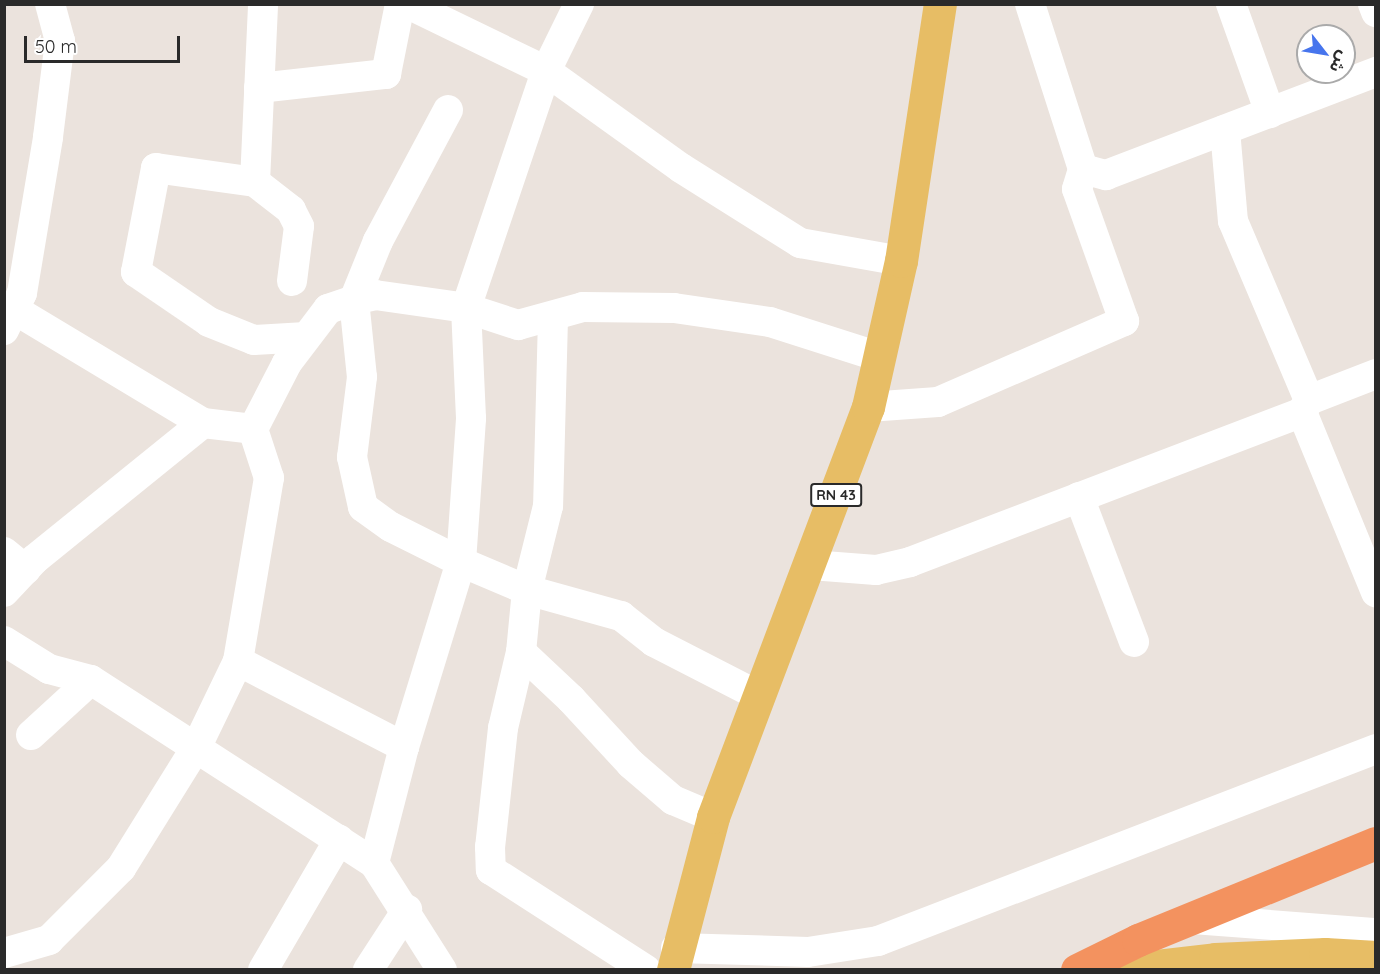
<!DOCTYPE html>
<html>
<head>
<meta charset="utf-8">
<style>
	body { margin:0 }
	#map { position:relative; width:1380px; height:974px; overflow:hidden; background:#ebe3dd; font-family:Quicksand,"Noto Sans Arabic",sans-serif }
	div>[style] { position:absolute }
	.minor>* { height:30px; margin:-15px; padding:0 15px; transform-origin:15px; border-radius:15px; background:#fff }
	.major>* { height:33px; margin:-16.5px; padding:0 16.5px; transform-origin:16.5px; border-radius:16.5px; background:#e7bd65 }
	.highway>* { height:33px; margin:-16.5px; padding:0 16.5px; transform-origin:16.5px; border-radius:16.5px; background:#f3925f }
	span { translate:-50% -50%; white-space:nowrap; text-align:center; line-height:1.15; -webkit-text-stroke:4.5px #fff; paint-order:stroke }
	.shield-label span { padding:2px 4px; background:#fff; border:2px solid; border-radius:4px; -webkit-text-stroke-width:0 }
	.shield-label { font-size:14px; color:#2a2a2a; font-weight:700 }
	.frame { position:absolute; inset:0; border:6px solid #2a2a2a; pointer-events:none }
	.north { position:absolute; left:1296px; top:24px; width:60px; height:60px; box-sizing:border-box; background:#fff; border:2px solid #aaa; border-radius:50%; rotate:121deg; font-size:16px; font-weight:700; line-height:24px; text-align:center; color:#2a2a2a }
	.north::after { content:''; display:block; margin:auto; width:21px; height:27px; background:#4775ed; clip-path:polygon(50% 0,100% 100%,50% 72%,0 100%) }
	.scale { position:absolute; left:24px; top:36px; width:156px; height:27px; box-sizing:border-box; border:3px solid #2a2a2a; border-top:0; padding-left:8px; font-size:18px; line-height:21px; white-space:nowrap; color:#2a2a2a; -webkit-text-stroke:4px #fff; paint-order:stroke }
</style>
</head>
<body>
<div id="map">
	<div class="minor">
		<div style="left:408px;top:4px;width:153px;rotate:25.9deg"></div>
		<div style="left:546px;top:71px;width:166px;rotate:35.7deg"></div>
		<div style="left:681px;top:168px;width:141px;rotate:32.2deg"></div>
		<div style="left:800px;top:243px;width:103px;rotate:10.1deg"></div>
		<div style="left:1030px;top:4px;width:173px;rotate:72.2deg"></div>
		<div style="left:1083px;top:169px;width:24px;rotate:15deg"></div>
		<div style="left:1106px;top:175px;width:289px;rotate:-20.9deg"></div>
		<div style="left:1231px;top:4px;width:116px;rotate:70.3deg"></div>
		<div style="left:1373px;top:4px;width:9px;rotate:69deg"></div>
		<div style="left:259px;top:88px;width:128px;rotate:-6.3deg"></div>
		<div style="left:386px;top:74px;width:71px;rotate:-78.7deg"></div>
		<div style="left:448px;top:110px;width:149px;rotate:118.1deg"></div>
		<div style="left:378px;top:241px;width:64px;rotate:112.1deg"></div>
		<div style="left:354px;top:300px;width:77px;rotate:84.1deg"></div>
		<div style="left:362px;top:377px;width:81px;rotate:97.1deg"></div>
		<div style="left:352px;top:457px;width:51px;rotate:77.6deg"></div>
		<div style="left:363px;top:507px;width:34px;rotate:36deg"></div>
		<div style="left:391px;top:527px;width:78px;rotate:26.6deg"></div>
		<div style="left:461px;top:562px;width:72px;rotate:23deg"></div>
		<div style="left:527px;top:590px;width:98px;rotate:15.5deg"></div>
		<div style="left:621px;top:616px;width:42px;rotate:38.2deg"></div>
		<div style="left:654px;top:642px;width:116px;rotate:27.2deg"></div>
		<div style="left:1225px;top:130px;width:91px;rotate:85deg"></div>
		<div style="left:1233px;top:221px;width:194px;rotate:67deg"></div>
		<div style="left:255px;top:182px;width:178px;rotate:-87.4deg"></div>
		<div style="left:292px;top:281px;width:55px;rotate:-82.7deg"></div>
		<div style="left:299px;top:226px;width:18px;rotate:-117deg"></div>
		<div style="left:291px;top:210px;width:46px;rotate:-142.1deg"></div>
		<div style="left:255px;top:182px;width:100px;rotate:-172deg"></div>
		<div style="left:156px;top:168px;width:106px;rotate:100.9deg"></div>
		<div style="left:136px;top:272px;width:88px;rotate:34.4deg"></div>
		<div style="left:209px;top:322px;width:48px;rotate:21.8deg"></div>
		<div style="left:254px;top:340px;width:52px;rotate:-3.3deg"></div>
		<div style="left:15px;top:310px;width:219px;rotate:31deg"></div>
		<div style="left:553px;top:318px;width:188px;rotate:91.5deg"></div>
		<div style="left:548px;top:506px;width:87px;rotate:104deg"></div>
		<div style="left:527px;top:590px;width:62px;rotate:95.5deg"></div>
		<div style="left:521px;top:652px;width:78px;rotate:103.3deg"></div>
		<div style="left:503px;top:728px;width:120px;rotate:96.2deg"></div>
		<div style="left:490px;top:847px;width:23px;rotate:88deg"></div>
		<div style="left:491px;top:870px;width:184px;rotate:32.8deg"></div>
		<div style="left:4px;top:330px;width:41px;rotate:-64.1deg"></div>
		<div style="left:22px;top:293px;width:158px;rotate:-80.5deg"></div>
		<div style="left:48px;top:137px;width:97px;rotate:-82.9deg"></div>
		<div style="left:60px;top:41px;width:38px;rotate:-105deg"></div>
		<div style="left:868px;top:407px;width:70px;rotate:-4.1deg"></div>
		<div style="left:938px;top:402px;width:203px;rotate:-23.5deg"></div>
		<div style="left:1124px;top:321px;width:140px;rotate:-109.6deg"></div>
		<div style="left:1077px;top:189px;width:21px;rotate:-73deg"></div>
		<div style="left:1302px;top:412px;width:195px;rotate:67.7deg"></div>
		<div style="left:1079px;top:497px;width:155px;rotate:69.2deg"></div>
		<div style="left:4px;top:552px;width:28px;rotate:39deg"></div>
		<div style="left:811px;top:565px;width:65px;rotate:4.4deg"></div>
		<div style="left:876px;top:570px;width:35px;rotate:-13deg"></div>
		<div style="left:910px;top:562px;width:420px;rotate:-20.9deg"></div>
		<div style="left:1302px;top:412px;width:14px;rotate:-60deg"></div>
		<div style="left:1309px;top:400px;width:72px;rotate:-21.2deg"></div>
		<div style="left:4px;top:592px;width:45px;rotate:-46.8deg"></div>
		<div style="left:35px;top:559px;width:216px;rotate:-39deg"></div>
		<div style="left:203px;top:423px;width:50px;rotate:6.8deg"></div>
		<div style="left:253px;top:429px;width:74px;rotate:-62.7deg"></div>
		<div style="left:287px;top:363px;width:68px;rotate:-52.8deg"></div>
		<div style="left:328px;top:309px;width:28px;rotate:-19deg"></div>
		<div style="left:354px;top:300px;width:22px;rotate:-13deg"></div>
		<div style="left:375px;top:295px;width:92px;rotate:8.1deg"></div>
		<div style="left:466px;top:308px;width:55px;rotate:18.1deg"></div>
		<div style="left:518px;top:325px;width:67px;rotate:-15.5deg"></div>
		<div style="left:583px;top:307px;width:91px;rotate:0.6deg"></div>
		<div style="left:674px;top:308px;width:97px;rotate:8.3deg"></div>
		<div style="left:770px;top:322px;width:115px;rotate:17.7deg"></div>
		<div style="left:4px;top:641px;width:53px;rotate:31.9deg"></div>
		<div style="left:49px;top:669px;width:43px;rotate:14.7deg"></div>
		<div style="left:91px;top:680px;width:337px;rotate:32.9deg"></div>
		<div style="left:374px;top:863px;width:127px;rotate:57.6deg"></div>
		<div style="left:521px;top:652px;width:69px;rotate:43.2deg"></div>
		<div style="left:571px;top:699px;width:88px;rotate:47.3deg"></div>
		<div style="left:631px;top:764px;width:55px;rotate:40.6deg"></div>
		<div style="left:673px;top:800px;width:43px;rotate:23deg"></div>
		<div style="left:238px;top:661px;width:187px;rotate:27.4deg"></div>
		<div style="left:31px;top:735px;width:81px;rotate:-42.5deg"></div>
		<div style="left:374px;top:863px;width:120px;rotate:-75.5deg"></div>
		<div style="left:404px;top:747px;width:194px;rotate:-72.9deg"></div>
		<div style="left:461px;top:562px;width:144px;rotate:-86deg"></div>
		<div style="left:471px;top:418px;width:110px;rotate:-92.6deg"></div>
		<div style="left:466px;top:308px;width:250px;rotate:-71.3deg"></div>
		<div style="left:546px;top:71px;width:75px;rotate:-63.8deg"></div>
		<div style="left:1193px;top:919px;width:184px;rotate:4.4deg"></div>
		<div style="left:676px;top:948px;width:132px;rotate:1.7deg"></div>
		<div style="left:808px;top:952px;width:71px;rotate:-8.9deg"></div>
		<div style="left:878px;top:941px;width:534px;rotate:-21.08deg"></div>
		<div style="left:4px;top:953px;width:47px;rotate:-16.1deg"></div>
		<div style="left:49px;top:940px;width:102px;rotate:-45deg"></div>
		<div style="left:121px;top:868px;width:144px;rotate:-58.1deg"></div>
		<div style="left:197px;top:746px;width:94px;rotate:-64.2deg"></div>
		<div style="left:238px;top:661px;width:186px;rotate:-80.4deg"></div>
		<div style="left:269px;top:478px;width:52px;rotate:-108.1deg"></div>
		<div style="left:263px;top:970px;width:151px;rotate:-59.7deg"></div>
		<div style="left:368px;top:970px;width:72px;rotate:-57deg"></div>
	</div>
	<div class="major">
		<div style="left:673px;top:970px;width:158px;rotate:-75.3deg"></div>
		<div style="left:713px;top:817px;width:438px;rotate:-69.3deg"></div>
		<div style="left:868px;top:407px;width:150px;rotate:-77.3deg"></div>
		<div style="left:901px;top:261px;width:260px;rotate:-81.4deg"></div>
		<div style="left:1122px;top:970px;width:94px;rotate:-6.7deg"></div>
		<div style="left:1215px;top:959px;width:110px;rotate:-2.6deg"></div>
		<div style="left:1325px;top:954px;width:51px;rotate:3.4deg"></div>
	</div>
	<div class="highway">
		<div style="left:1077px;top:970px;width:68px;rotate:-26.2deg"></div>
		<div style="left:1138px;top:940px;width:257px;rotate:-22.2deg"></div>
	</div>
	<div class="shield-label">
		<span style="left:836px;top:495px">RN 43</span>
	</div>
	<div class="frame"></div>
	<div class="north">ش</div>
	<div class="scale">50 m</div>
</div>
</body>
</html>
